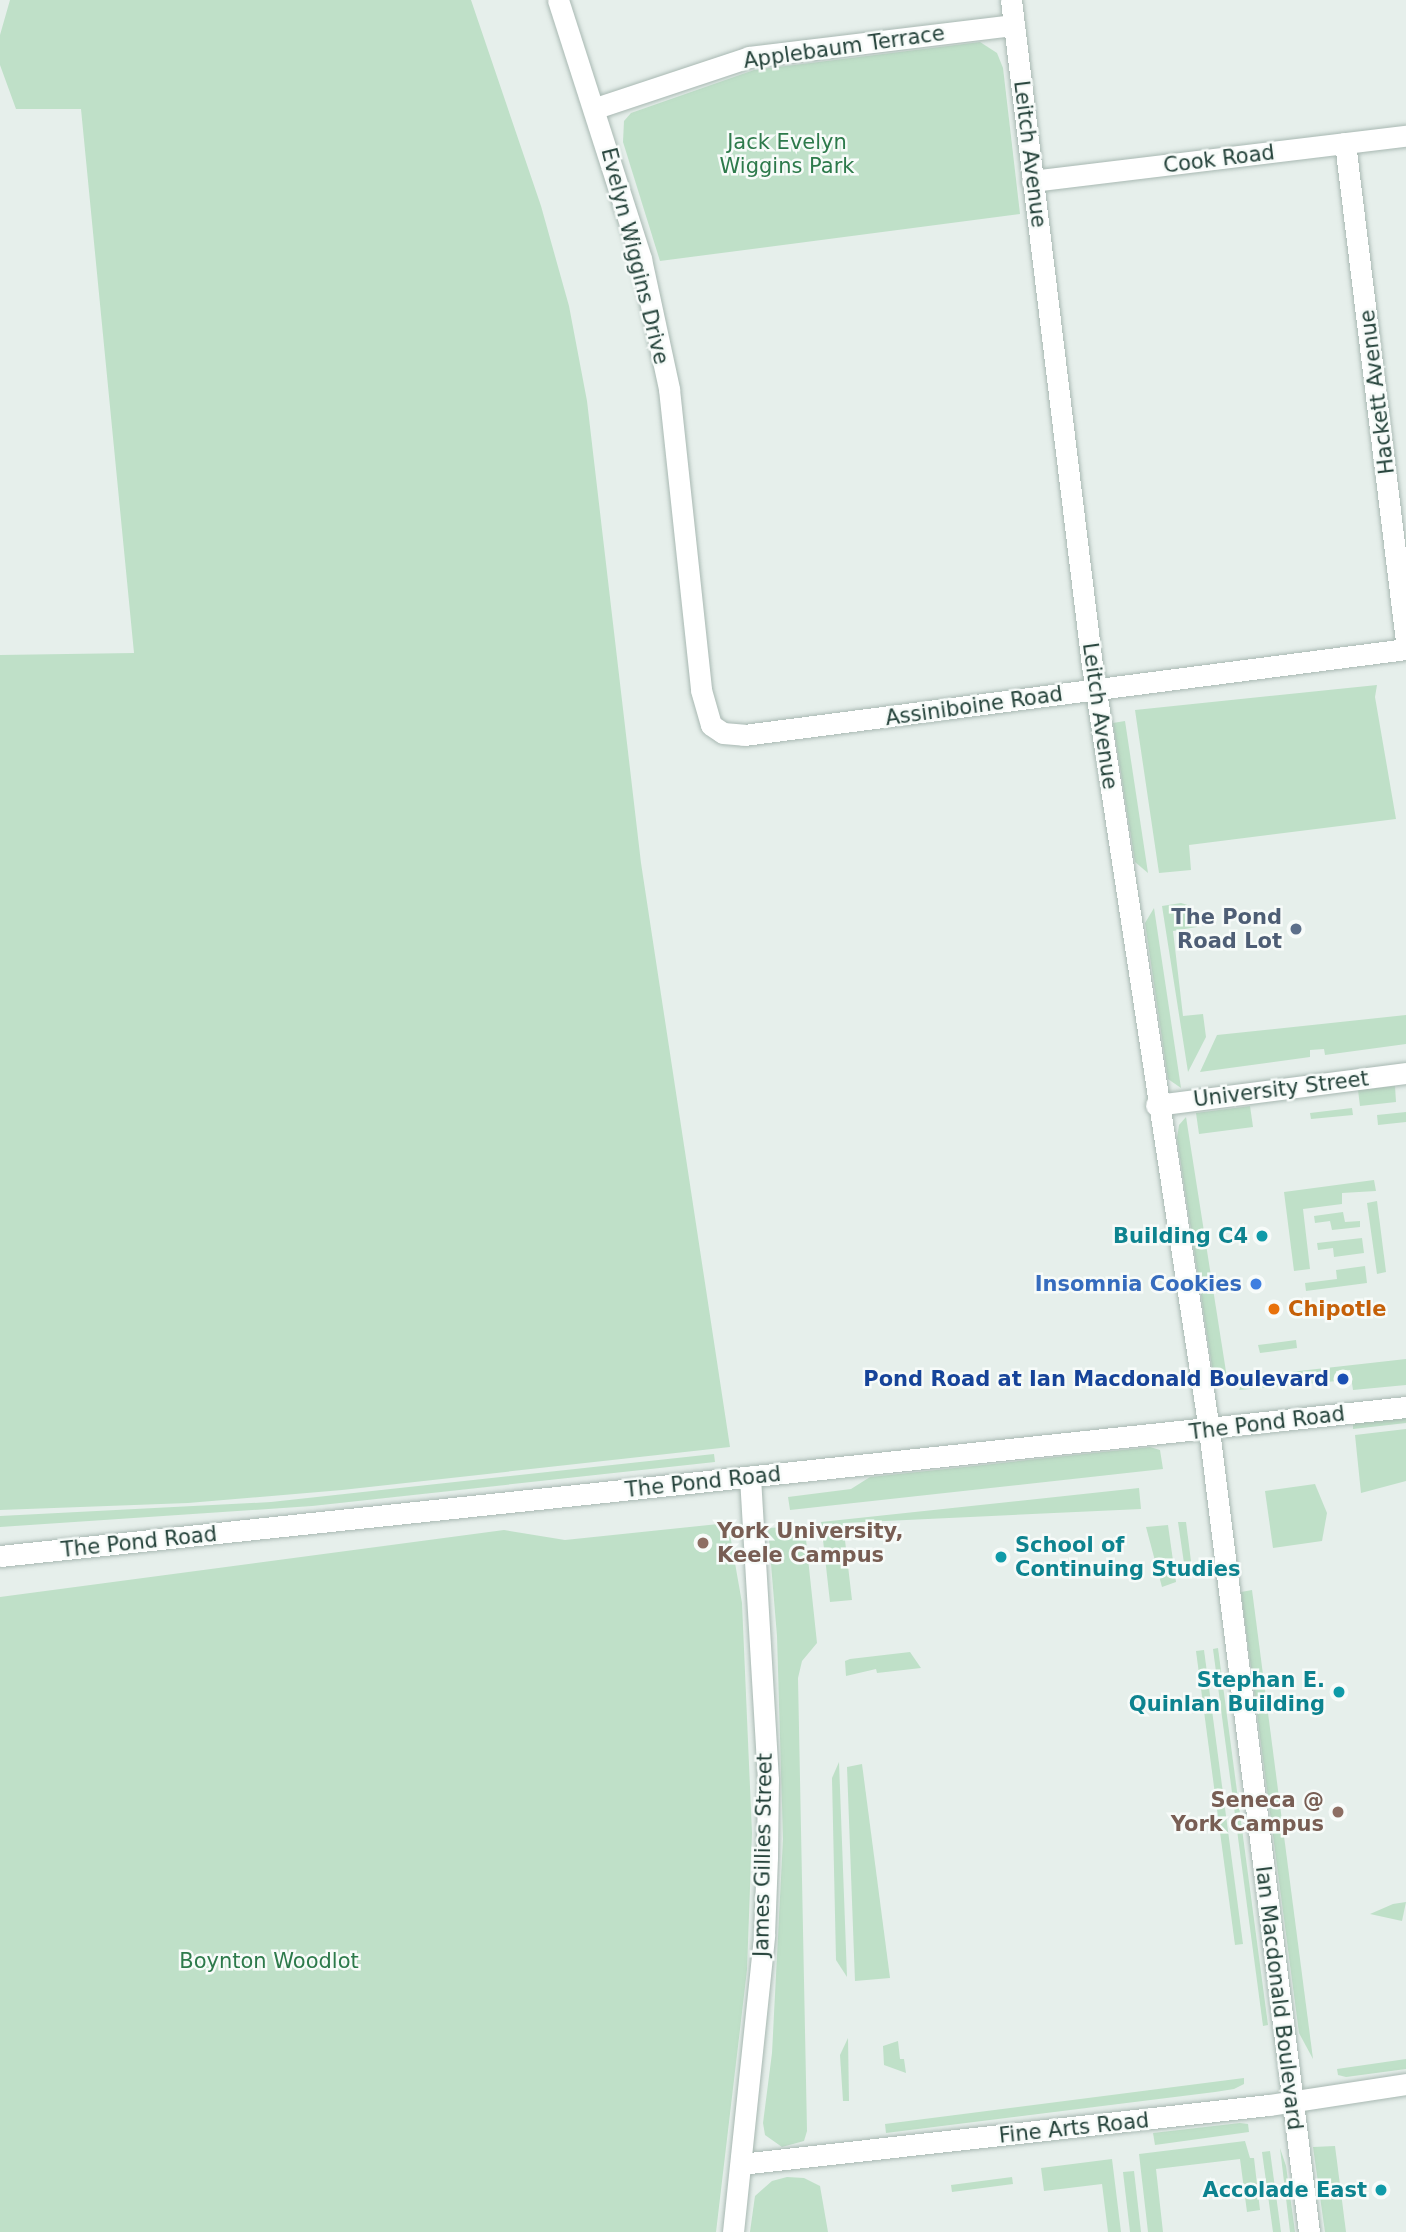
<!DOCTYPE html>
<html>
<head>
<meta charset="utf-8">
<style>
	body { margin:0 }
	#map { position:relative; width:1406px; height:2232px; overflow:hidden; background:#e6efeb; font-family:"DejaVu Sans",sans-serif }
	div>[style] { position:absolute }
	.green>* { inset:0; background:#bfe0c8 }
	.roads { filter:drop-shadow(0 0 2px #a8b8b2) drop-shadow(0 0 2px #a8b8b2) }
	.minor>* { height:21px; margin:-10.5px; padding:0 10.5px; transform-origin:10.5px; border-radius:10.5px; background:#fff }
	.tertiary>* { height:21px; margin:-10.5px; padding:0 10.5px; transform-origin:10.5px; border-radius:10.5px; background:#fff }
	.dots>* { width:19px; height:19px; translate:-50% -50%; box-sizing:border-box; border:4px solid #f7fbf9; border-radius:50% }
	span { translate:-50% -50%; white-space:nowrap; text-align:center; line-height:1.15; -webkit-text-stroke:5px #f7fbf9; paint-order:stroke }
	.street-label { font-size:21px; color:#24423a }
	.park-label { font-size:21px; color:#2d7a4b }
	.service-label { font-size:21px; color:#4e5e75; font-weight:700 }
	.right { translate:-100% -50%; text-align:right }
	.culture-label { font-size:21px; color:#0d838f; font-weight:700 }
	.left { translate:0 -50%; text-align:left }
	.shop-label { font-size:21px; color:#366cbe; font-weight:700 }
	.food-label { font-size:21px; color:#c56008; font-weight:700 }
	.transit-label { font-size:21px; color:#164399; font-weight:700 }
	.education-label { font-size:21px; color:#785e54; font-weight:700 }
</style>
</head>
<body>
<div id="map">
	<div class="green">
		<div style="clip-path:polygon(10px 0,471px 0,541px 206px,569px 306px,587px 401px,641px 863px,730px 1447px,342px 1490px,188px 1503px,0 1510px,0 655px,134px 653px,81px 109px,16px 109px,0 65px,0 35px)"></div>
		<div style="clip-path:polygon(980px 42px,997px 53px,1003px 68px,1020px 214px,660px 261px,623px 142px,624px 121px,631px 113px,754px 70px)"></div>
		<div style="clip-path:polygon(1377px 685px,1375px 697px,1396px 819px,1189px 845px,1191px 870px,1159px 873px,1135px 710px)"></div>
		<div style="clip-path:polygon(1125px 721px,1148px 873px,1135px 862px,1113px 723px)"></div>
		<div style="clip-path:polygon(1181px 903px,1191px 906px,1197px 927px,1173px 931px,1183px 1016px,1203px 1014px,1206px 1037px,1188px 1072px,1162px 906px)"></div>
		<div style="clip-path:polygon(1154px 908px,1181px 1088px,1168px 1079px,1145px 923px)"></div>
		<div style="clip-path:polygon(1406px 1015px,1406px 1044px,1325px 1055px,1324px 1049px,1310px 1050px,1310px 1057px,1200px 1072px,1217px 1035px)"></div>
		<div style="clip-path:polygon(1395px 1086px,1396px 1102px,1360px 1106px,1358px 1090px)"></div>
		<div style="clip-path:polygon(1250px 1106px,1253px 1127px,1199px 1134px,1196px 1113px)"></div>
		<div style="clip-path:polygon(1352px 1108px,1353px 1115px,1311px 1119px,1310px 1113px)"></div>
		<div style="clip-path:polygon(1406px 1112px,1406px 1122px,1378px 1125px,1377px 1115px)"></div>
		<div style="clip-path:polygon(1186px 1117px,1227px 1378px,1214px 1380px,1177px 1138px,1179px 1125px)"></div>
		<div style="clip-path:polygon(1374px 1180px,1376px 1191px,1342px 1193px,1342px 1204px,1303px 1209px,1310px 1269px,1294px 1271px,1284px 1192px)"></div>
		<div style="clip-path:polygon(1377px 1201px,1386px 1272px,1377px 1274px,1367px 1203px)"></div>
		<div style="clip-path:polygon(1343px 1212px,1345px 1222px,1360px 1221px,1360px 1227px,1332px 1230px,1330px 1221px,1315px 1223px,1314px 1216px)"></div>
		<div style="clip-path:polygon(1362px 1238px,1364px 1253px,1334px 1257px,1333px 1248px,1318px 1250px,1317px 1243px)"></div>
		<div style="clip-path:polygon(1365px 1266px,1367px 1283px,1306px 1291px,1305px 1283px,1337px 1279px,1336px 1270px)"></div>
		<div style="clip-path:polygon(1296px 1340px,1297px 1348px,1260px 1353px,1258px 1345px)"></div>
		<div style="clip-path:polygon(1406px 1359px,1406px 1385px,1353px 1390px,1350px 1370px,1336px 1371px,1337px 1381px,1239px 1390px,1243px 1381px,1254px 1376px)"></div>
		<div style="clip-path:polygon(1406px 1417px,1406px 1423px,1353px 1429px,1353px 1422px)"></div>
		<div style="clip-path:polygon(1406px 1429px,1406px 1481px,1361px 1493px,1355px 1435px)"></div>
		<div style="clip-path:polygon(1150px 1447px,1160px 1450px,1163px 1469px,790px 1510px,788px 1497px,851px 1489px,870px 1477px)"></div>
		<div style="clip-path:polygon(714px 1454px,715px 1462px,312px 1506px,0 1527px,0 1516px,271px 1502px)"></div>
		<div style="clip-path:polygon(1315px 1484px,1327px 1513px,1322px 1541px,1273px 1548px,1265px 1491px)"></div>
		<div style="clip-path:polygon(1139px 1488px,1141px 1509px,843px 1523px,852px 1600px,830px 1602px,821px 1522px)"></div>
		<div style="clip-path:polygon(1178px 1522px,1186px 1522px,1192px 1569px,1185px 1570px)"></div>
		<div style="clip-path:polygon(728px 1523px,742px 1603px,752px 1833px,747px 1970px,716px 2232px,0 2232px,0 1597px,504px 1530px,565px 1540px)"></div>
		<div style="clip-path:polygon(1168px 1525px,1176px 1582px,1162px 1587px,1146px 1527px)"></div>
		<div style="clip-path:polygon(785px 1527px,805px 1530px,817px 1643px,802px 1661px,798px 1678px,807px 2131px,804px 2141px,782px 2147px,765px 2135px,763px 2123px,772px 2053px,783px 1839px,777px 1636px,768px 1528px)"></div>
		<div style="clip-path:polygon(1252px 1590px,1313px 2059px,1299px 2033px,1241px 1592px)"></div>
		<div style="clip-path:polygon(1218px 1648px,1268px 2025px,1263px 2026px,1213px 1649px)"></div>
		<div style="clip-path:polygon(1204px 1650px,1243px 1944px,1235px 1945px,1196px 1651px)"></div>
		<div style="clip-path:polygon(910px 1652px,921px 1668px,877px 1673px,876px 1669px,846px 1676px,845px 1661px,850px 1659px)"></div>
		<div style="clip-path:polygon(839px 1762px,847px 1977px,836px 1960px,832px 1778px)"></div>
		<div style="clip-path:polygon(862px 1764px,890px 1978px,855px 1981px,847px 1767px)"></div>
		<div style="clip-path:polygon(1406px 1902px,1402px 1921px,1370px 1914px,1393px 1904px)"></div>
		<div style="clip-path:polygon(848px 2038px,849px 2101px,843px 2101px,840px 2055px)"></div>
		<div style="clip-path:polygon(898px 2041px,900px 2059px,904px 2059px,906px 2073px,884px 2065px,883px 2046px)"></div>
		<div style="clip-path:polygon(1406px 2059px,1406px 2069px,1346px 2077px,1338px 2075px,1337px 2069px)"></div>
		<div style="clip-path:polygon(1244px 2078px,1244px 2084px,1234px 2089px,1215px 2092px,886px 2133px,885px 2124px)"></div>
		<div style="clip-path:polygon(1240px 2123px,1248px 2124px,1249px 2132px,1155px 2145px,1153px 2133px)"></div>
		<div style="clip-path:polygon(1245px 2141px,1250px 2158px,1254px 2158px,1260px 2210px,1247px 2212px,1240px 2159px,1156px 2169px,1163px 2232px,1148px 2232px,1139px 2154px)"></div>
		<div style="clip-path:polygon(1335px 2146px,1346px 2232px,1325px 2232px,1313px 2147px)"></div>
		<div style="clip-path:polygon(1280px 2148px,1286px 2166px,1295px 2232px,1290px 2232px)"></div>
		<div style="clip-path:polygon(1270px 2151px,1281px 2232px,1273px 2232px,1262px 2152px)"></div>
		<div style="clip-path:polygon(1112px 2159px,1121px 2232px,1108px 2232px,1102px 2184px,1044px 2191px,1041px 2168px)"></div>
		<div style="clip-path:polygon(1134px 2171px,1141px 2232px,1130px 2232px,1123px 2172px)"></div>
		<div style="clip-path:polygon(787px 2177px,804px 2178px,820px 2186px,828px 2232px,750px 2232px,755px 2196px,772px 2181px)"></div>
		<div style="clip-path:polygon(1012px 2177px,1013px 2184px,952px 2192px,951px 2185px)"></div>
	</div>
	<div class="roads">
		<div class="minor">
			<div style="left:558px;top:0;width:272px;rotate:72.2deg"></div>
			<div style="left:641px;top:259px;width:133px;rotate:77.8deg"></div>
			<div style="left:669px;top:389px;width:303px;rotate:83.9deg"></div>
			<div style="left:701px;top:690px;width:36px;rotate:74deg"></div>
			<div style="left:711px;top:725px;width:14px;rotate:34deg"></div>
			<div style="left:723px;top:733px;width:21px;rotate:5deg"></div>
			<div style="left:744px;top:735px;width:668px;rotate:-7.4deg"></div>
			<div style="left:1011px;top:0;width:670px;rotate:83.06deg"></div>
			<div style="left:1092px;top:665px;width:774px;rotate:81.3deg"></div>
			<div style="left:596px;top:108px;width:161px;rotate:-18.4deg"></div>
			<div style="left:749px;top:57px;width:267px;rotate:-6.9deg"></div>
			<div style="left:1345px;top:143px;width:502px;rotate:83.02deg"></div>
			<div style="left:1032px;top:181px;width:377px;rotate:-6.9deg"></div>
			<div style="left:1156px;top:1105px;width:252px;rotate:-7.3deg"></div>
			<div style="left:741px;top:2164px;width:531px;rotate:-6.38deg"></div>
			<div style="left:1269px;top:2105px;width:139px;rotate:-8.7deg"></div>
			<div style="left:733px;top:2232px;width:299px;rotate:-84deg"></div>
			<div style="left:764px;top:1935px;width:78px;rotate:-87.8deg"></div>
			<div style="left:767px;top:1857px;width:77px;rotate:-89.3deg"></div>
			<div style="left:768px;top:1780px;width:304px;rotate:-93.4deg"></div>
		</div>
		<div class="tertiary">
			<div style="left:1209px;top:1430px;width:808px;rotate:82.89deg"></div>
			<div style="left:0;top:1556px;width:1414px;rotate:-6.05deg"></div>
		</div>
	</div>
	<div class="dots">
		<div style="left:1296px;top:929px;background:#5c6f8a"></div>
		<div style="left:1262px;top:1236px;background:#0f9aa8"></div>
		<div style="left:1256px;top:1284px;background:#3f7fe0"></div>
		<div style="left:1274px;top:1309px;background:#e8710a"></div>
		<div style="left:1343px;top:1379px;background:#1a4fb4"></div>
		<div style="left:703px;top:1543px;background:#8d6e63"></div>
		<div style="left:1001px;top:1557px;background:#0f9aa8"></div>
		<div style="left:1339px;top:1692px;background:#0f9aa8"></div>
		<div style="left:1338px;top:1812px;background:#8d6e63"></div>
		<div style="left:1381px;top:2190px;background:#0f9aa8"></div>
	</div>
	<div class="street-label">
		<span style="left:844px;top:47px;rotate:-8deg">Applebaum Terrace</span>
		<span style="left:1030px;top:154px;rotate:83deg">Leitch Avenue</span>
		<span style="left:1219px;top:159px;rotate:-7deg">Cook Road</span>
		<span style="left:635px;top:256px;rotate:76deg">Evelyn Wiggins Drive</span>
		<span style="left:1377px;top:392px;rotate:-97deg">Hackett Avenue</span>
		<span style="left:974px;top:706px;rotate:-8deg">Assiniboine Road</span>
		<span style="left:1100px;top:716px;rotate:82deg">Leitch Avenue</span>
		<span style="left:1281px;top:1089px;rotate:-7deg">University Street</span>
		<span style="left:1267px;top:1423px;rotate:-7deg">The Pond Road</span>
		<span style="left:703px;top:1482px;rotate:-6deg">The Pond Road</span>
		<span style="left:139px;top:1542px;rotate:-6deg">The Pond Road</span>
		<span style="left:763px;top:1855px;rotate:-89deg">James Gillies Street</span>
		<span style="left:1279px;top:1998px;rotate:83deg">Ian Macdonald Boulevard</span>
		<span style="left:1074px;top:2128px;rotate:-6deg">Fine Arts Road</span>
	</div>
	<div class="park-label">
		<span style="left:787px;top:154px">Jack Evelyn<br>Wiggins Park</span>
		<span style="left:269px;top:1961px">Boynton Woodlot</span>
	</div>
	<div class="service-label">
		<span class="right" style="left:1282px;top:929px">The Pond<br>Road Lot</span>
	</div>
	<div class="culture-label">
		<span class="right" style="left:1248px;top:1236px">Building C4</span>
		<span class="left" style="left:1015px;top:1557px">School of<br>Continuing Studies</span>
		<span class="right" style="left:1325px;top:1692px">Stephan E.<br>Quinlan Building</span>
		<span class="right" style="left:1367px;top:2190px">Accolade East</span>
	</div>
	<div class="shop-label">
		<span class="right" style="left:1242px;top:1284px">Insomnia Cookies</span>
	</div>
	<div class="food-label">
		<span class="left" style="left:1288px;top:1309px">Chipotle</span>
	</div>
	<div class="transit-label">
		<span class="right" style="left:1329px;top:1379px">Pond Road at Ian Macdonald Boulevard</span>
	</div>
	<div class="education-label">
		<span class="left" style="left:717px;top:1543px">York University,<br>Keele Campus</span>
		<span class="right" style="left:1324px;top:1812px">Seneca @<br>York Campus</span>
	</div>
</div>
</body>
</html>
